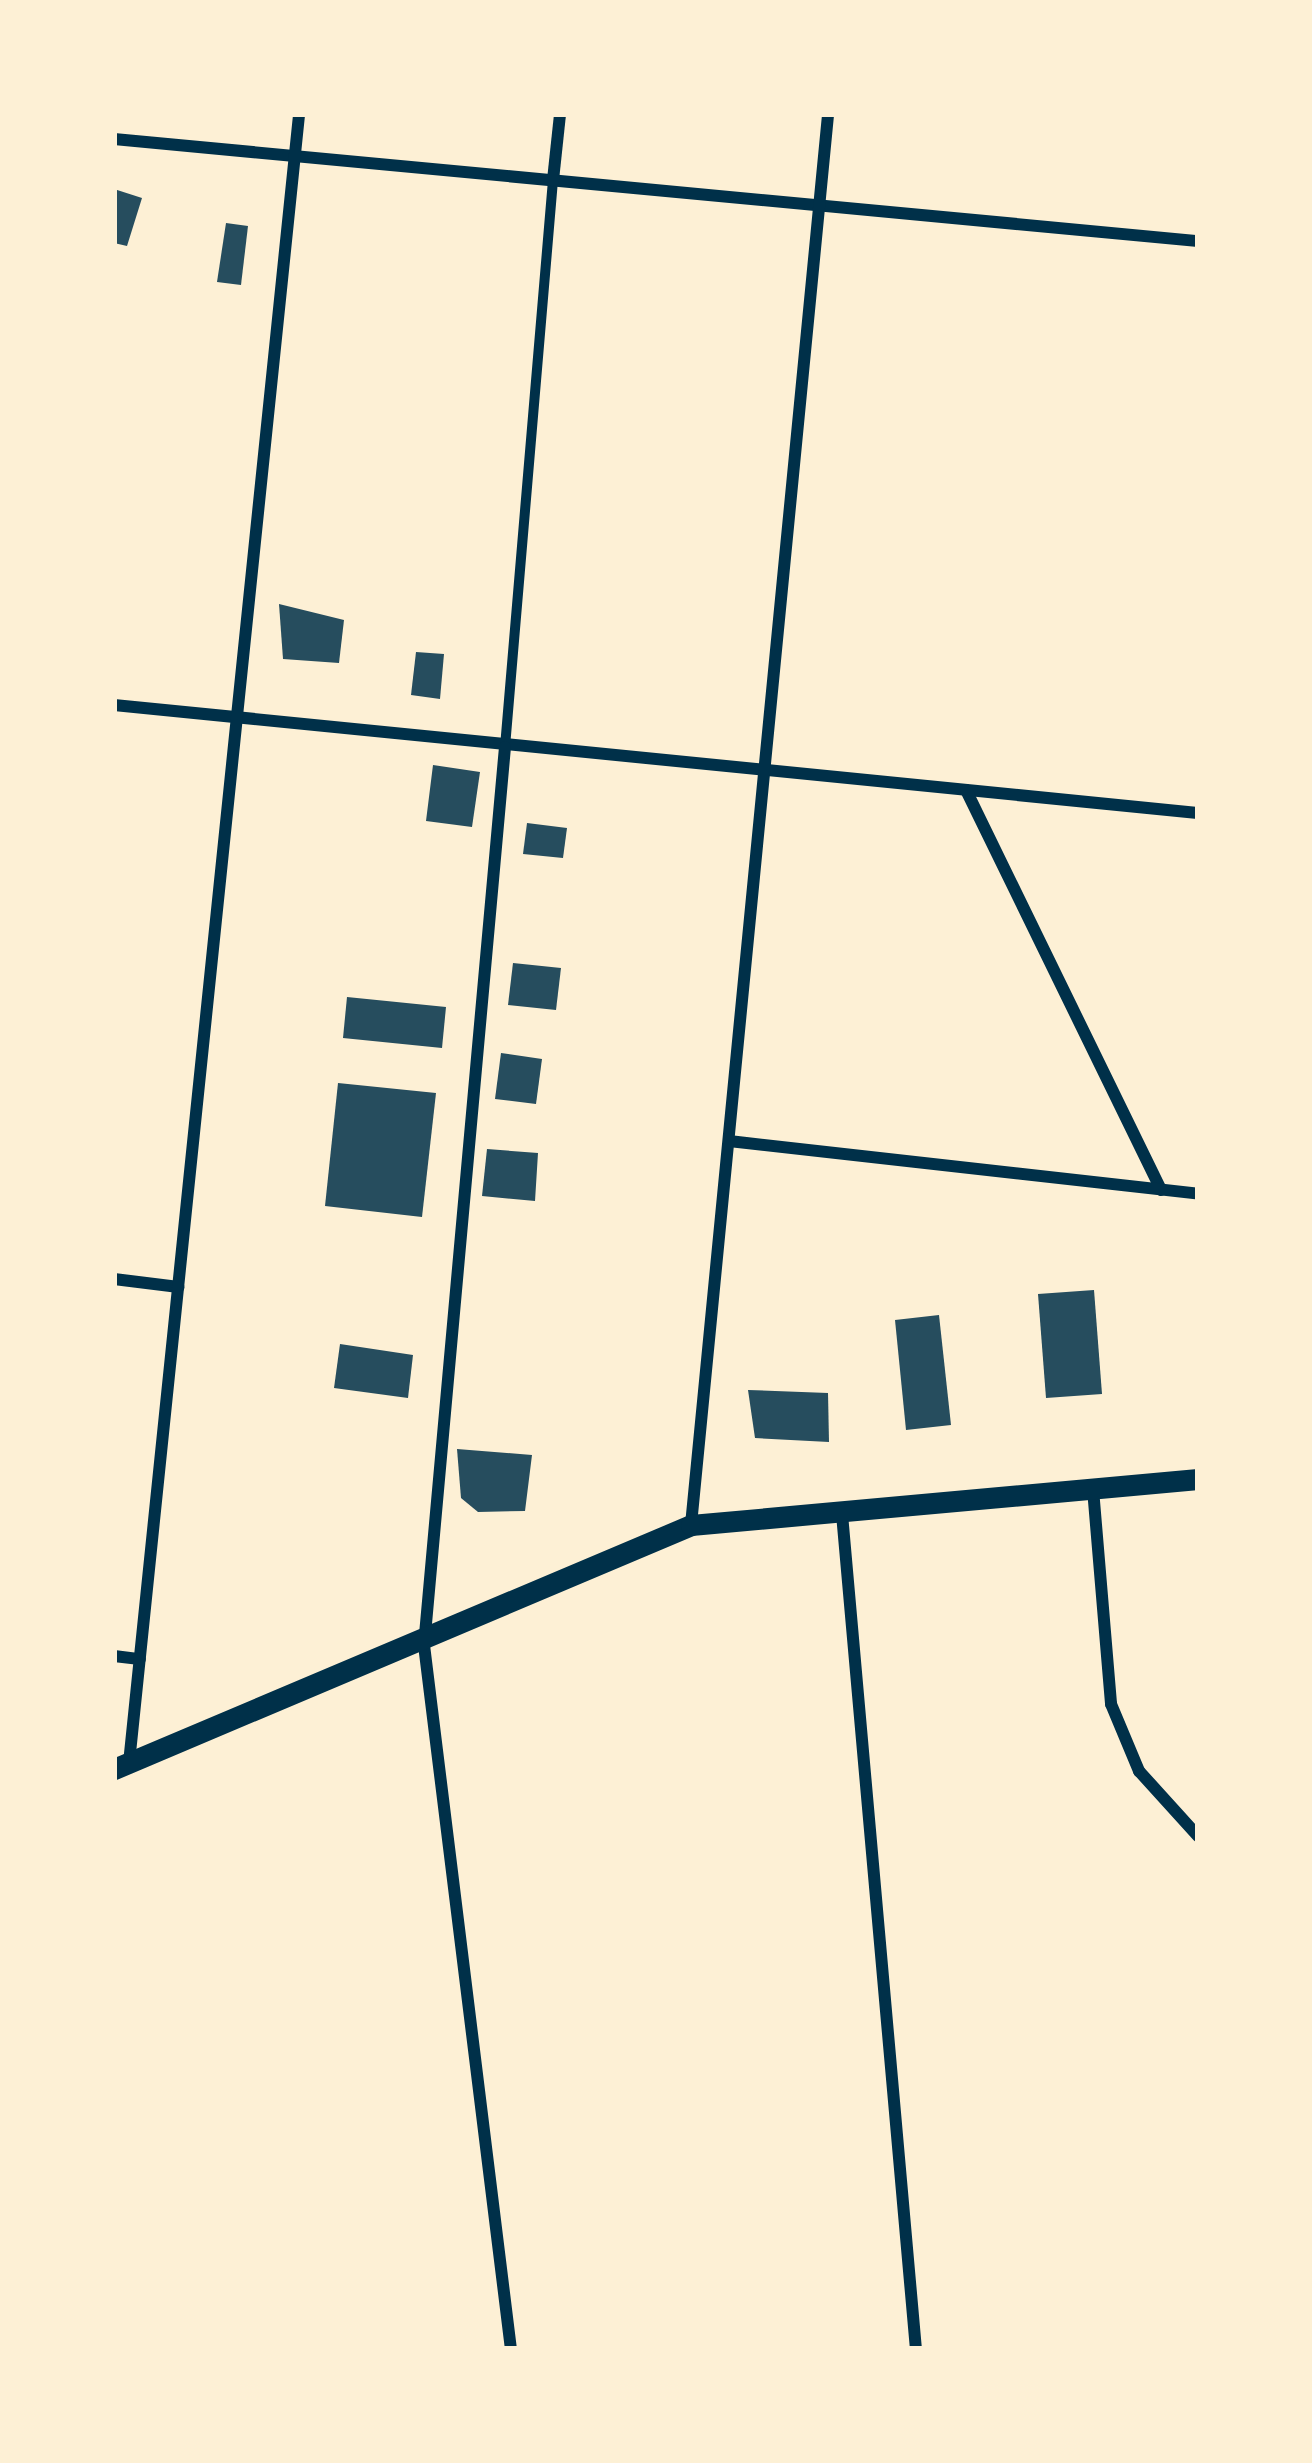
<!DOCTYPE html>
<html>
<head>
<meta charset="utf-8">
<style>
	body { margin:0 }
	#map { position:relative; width:1312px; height:2463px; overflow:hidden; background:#fdf0d5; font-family:"Alegreya Sans",sans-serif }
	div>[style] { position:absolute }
	.building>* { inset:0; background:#264d5e }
	.pedestrian>* { height:10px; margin:-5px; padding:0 5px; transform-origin:5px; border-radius:5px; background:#003049 }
	.minor>* { height:12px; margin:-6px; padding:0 6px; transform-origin:6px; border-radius:6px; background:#003049 }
	.tertiary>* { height:21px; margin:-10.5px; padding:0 10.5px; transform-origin:10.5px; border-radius:10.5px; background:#003049 }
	span { translate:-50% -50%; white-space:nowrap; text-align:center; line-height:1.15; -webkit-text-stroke:9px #fdf0d5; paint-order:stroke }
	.frame { position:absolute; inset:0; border:117px solid #fdf0d5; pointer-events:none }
</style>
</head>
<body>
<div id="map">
	<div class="building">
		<div style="clip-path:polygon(114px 189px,142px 198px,127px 246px,114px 243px)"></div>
		<div style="clip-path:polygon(226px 223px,248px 226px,241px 285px,217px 282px)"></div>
		<div style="clip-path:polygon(279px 604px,344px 620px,339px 663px,283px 659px)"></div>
		<div style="clip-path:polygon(416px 652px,444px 654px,440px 699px,411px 695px)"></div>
		<div style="clip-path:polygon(433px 765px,480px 772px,472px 827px,426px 821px)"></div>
		<div style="clip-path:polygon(527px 823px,567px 828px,563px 858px,523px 854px)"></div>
		<div style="clip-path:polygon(513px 963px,561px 968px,556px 1010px,508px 1005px)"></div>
		<div style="clip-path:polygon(347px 997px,446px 1007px,442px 1048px,343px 1038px)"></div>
		<div style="clip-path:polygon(501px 1053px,542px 1059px,536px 1104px,495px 1099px)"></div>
		<div style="clip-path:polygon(338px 1083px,436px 1093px,422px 1217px,325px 1206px)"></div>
		<div style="clip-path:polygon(487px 1149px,538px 1153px,535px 1201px,482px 1196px)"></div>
		<div style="clip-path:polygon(1094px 1290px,1102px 1394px,1046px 1398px,1038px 1294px)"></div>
		<div style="clip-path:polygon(939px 1315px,951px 1425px,906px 1430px,895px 1320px)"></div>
		<div style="clip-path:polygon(340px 1344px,413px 1355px,408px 1398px,334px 1388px)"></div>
		<div style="clip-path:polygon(748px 1390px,828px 1393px,829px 1442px,755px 1438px)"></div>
		<div style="clip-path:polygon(457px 1449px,532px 1455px,525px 1511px,478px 1512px,461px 1498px)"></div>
	</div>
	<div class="pedestrian">
		<div style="left:505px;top:747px;width:569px;rotate:-85.16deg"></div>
	</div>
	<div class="minor">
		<div style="left:114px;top:139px;width:1089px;rotate:5.38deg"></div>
		<div style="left:553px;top:180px;width:66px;rotate:-83.9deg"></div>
		<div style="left:114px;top:705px;width:1089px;rotate:5.69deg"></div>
		<div style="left:505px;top:747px;width:902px;rotate:95.15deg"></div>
		<div style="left:424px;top:1645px;width:709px;rotate:82.96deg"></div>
		<div style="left:966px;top:790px;width:445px;rotate:64deg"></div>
		<div style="left:729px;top:1141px;width:472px;rotate:6.4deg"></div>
		<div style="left:114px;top:1279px;width:65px;rotate:7deg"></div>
		<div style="left:1093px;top:1489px;width:216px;rotate:85.2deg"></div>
		<div style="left:1111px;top:1704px;width:73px;rotate:67.3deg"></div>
		<div style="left:1139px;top:1771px;width:88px;rotate:47.8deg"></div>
		<div style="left:842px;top:1514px;width:838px;rotate:84.94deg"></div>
		<div style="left:691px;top:1525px;width:1418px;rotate:-84.45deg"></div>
		<div style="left:114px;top:1656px;width:26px;rotate:7deg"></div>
		<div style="left:129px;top:1763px;width:1658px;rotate:-84.11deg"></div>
	</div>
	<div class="tertiary">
		<div style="left:114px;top:1769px;width:626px;rotate:-22.92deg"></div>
		<div style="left:691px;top:1525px;width:509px;rotate:-5.18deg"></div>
	</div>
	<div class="frame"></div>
</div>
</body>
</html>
